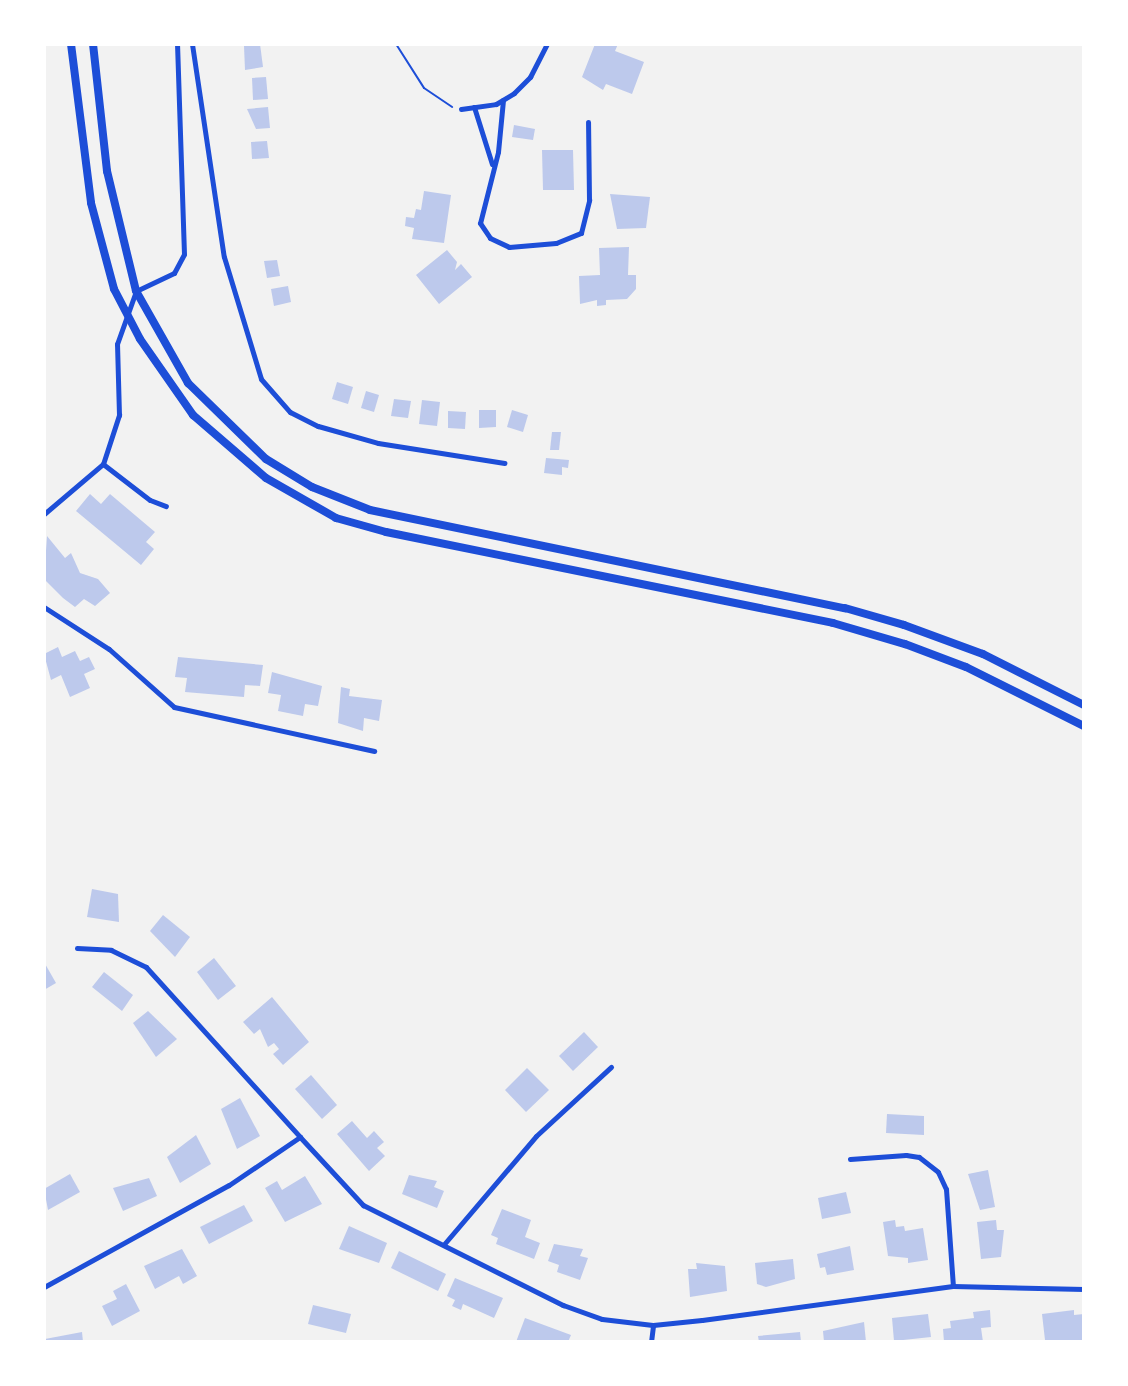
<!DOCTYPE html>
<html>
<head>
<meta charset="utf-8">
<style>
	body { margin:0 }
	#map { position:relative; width:1128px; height:1386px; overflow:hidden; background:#f2f2f2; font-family:"PT Sans",sans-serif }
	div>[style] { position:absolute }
	.building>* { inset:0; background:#bdc9ec }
	.path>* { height:2px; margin:-1px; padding:0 1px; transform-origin:1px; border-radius:1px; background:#1d4ed8 }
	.minor>* { height:5px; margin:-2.5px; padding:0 2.5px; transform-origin:2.5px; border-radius:2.5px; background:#1d4ed8 }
	.secondary>* { height:8px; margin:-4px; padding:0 4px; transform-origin:4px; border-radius:4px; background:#1d4ed8 }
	span { translate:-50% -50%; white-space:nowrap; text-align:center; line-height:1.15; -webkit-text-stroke:8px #fff; paint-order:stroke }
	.frame { position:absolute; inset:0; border:46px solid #fff; pointer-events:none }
</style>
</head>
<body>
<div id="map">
	<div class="building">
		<div style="clip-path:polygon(260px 44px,263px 67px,245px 70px,244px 46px)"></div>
		<div style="clip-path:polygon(595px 44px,618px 44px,615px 51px,644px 62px,632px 94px,606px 84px,603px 90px,582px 77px)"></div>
		<div style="clip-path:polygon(266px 77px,268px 99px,253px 100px,252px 78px)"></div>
		<div style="clip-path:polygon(268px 107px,270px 128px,256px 129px,247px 109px)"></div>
		<div style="clip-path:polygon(514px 125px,535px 129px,533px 140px,512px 137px)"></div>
		<div style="clip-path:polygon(267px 141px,269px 158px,252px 159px,251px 142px)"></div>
		<div style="clip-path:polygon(542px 150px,573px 150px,574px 190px,543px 190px)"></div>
		<div style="clip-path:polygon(424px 191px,451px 195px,444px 243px,412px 239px,414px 228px,405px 226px,406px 217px,414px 218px,416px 209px,421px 210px)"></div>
		<div style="clip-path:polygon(610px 194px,650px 197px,646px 228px,617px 229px)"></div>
		<div style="clip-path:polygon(629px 247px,628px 275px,636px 275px,636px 289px,627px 299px,606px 300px,606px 305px,597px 306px,597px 300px,580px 304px,579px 276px,600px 275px,599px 248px)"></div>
		<div style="clip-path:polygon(447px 250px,457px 262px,455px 270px,461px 264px,472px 277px,439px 304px,416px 275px)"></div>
		<div style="clip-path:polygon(277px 260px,280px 276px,267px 278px,264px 261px)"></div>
		<div style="clip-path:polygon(288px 286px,291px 302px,274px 306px,271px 289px)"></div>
		<div style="clip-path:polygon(337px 382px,353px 387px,348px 404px,332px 399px)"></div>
		<div style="clip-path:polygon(366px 391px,379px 395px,374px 412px,361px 408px)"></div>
		<div style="clip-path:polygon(394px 399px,411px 401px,408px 418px,391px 416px)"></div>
		<div style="clip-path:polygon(422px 400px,440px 402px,437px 426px,419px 424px)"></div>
		<div style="clip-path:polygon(479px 410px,496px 410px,496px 427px,479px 428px)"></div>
		<div style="clip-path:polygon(512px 410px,528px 415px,523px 432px,507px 427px)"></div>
		<div style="clip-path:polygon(448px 411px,466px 412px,465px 429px,448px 428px)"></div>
		<div style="clip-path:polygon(552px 432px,561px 432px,559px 450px,550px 450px)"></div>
		<div style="clip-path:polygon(546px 458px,569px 460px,568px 468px,562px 467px,562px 475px,544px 473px)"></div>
		<div style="clip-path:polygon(90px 494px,101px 504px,110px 494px,155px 532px,146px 542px,154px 549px,141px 565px,76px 511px)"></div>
		<div style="clip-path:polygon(47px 536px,65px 558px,71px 553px,80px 573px,98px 579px,110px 593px,95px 606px,84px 599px,75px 607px,63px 598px,44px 579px)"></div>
		<div style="clip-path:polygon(58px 647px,62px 657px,75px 651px,80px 661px,89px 657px,95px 669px,84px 674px,90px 688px,70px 697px,61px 675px,51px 680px,44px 654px)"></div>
		<div style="clip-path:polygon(178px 657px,263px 665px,260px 686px,245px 685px,244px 697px,185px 692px,187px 678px,175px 677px)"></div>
		<div style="clip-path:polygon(272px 672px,322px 686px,318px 706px,305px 704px,303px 716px,278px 711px,281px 695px,268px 693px)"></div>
		<div style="clip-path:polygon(341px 687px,350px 689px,349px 696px,382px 700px,379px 721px,364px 718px,363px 731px,338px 723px)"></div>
		<div style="clip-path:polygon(92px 889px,118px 894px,119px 922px,87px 917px)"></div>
		<div style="clip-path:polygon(163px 915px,190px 937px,175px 957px,150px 931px)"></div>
		<div style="clip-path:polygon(214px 958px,236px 986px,218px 1000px,197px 972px)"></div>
		<div style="clip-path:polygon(44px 962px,56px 983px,44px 990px)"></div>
		<div style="clip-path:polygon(104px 972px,133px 995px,122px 1011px,92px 987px)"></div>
		<div style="clip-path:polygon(272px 997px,309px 1042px,283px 1065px,273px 1054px,279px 1049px,274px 1043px,268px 1047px,260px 1029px,254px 1034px,243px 1022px)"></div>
		<div style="clip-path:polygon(148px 1011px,177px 1039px,156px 1057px,133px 1023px)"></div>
		<div style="clip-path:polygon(584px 1032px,598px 1047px,573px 1071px,559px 1056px)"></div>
		<div style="clip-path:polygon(527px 1068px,549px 1090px,526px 1112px,505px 1090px)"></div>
		<div style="clip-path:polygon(311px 1075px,337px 1105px,322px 1119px,295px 1089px)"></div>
		<div style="clip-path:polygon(240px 1098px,260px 1136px,237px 1149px,221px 1109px)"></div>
		<div style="clip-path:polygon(887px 1114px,924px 1116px,924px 1135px,886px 1133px)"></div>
		<div style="clip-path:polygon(352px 1121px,367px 1138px,374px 1131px,384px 1142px,377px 1148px,385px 1156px,369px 1171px,337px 1134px)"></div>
		<div style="clip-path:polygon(196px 1135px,211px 1164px,180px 1183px,167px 1157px)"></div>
		<div style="clip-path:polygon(988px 1170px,995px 1207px,980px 1210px,968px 1174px)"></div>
		<div style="clip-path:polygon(70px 1174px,80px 1192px,48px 1210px,44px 1189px)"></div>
		<div style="clip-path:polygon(409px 1175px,437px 1181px,434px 1187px,444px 1191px,437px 1208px,402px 1194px)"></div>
		<div style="clip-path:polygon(305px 1176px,322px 1204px,285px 1222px,265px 1188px,277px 1181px,282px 1190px)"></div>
		<div style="clip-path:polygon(149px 1178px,157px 1196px,123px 1211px,113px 1188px)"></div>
		<div style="clip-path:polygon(846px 1192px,851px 1213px,822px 1219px,818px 1198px)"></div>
		<div style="clip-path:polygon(244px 1205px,253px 1221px,209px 1244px,200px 1227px)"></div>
		<div style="clip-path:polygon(502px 1209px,531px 1220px,525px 1237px,540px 1243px,534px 1259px,496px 1244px,498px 1238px,491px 1235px)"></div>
		<div style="clip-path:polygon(895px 1220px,896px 1227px,904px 1226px,905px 1231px,923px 1228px,928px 1260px,908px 1263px,908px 1258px,888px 1256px,883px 1222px)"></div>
		<div style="clip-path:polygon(996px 1220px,997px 1230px,1004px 1230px,1001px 1257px,981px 1259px,977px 1222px)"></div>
		<div style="clip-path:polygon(349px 1226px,387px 1243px,379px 1263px,339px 1249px)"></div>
		<div style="clip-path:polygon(554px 1244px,583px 1249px,580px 1256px,588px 1258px,580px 1280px,557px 1272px,559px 1265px,548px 1261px)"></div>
		<div style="clip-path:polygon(850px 1246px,854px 1270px,827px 1275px,825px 1267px,820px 1268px,817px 1254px)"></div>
		<div style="clip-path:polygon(182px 1249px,197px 1276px,183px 1284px,179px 1276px,155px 1289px,144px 1266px)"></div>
		<div style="clip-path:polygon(399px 1251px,446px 1274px,438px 1291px,391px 1268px)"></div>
		<div style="clip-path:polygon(793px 1259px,795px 1279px,766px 1287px,757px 1284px,755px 1263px)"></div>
		<div style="clip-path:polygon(696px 1263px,725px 1266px,727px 1291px,690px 1297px,688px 1269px,697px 1269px)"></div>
		<div style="clip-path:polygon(455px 1278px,503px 1298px,494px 1318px,463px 1304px,461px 1310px,452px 1306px,455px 1300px,447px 1296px)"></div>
		<div style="clip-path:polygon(126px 1284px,140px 1311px,112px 1326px,102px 1306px,117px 1299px,113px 1291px)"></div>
		<div style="clip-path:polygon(313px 1305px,351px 1314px,346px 1333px,308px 1324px)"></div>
		<div style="clip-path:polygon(990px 1310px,991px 1327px,981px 1328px,983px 1342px,944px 1342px,943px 1329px,951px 1328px,950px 1321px,974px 1318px,973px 1312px)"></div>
		<div style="clip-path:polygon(1074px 1310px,1074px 1315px,1084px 1314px,1084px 1342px,1045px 1340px,1042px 1314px)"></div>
		<div style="clip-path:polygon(928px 1314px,931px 1337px,894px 1341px,892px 1318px)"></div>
		<div style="clip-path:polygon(525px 1318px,571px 1335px,568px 1342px,516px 1342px)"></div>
		<div style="clip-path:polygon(864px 1322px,866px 1342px,824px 1342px,823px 1331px)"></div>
		<div style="clip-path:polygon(82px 1332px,83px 1342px,46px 1342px,45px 1339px)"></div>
		<div style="clip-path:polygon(800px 1332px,801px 1342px,759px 1342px,758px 1336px)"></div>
	</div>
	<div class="path">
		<div style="left:396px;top:44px;width:52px;rotate:57.5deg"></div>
		<div style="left:424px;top:88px;width:34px;rotate:34deg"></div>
	</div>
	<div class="minor">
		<div style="left:192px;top:44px;width:215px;rotate:81.5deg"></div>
		<div style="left:224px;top:257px;width:127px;rotate:73.1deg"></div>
		<div style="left:261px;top:379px;width:44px;rotate:48.7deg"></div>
		<div style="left:290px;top:412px;width:31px;rotate:27deg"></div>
		<div style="left:318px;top:426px;width:62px;rotate:15.8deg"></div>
		<div style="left:378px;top:443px;width:128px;rotate:9deg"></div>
		<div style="left:503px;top:100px;width:52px;rotate:95.5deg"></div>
		<div style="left:498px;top:152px;width:73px;rotate:104.2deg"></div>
		<div style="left:480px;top:223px;width:18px;rotate:56deg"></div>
		<div style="left:490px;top:238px;width:21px;rotate:25deg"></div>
		<div style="left:509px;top:247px;width:47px;rotate:-4.9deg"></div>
		<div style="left:556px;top:243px;width:27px;rotate:-22deg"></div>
		<div style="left:581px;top:233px;width:34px;rotate:-76deg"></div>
		<div style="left:589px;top:200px;width:78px;rotate:-90.7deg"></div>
		<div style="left:474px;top:107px;width:60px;rotate:72.5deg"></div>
		<div style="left:461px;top:109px;width:35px;rotate:-8deg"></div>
		<div style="left:496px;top:104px;width:21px;rotate:-31deg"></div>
		<div style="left:514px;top:93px;width:23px;rotate:-45deg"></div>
		<div style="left:530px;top:77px;width:37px;rotate:-63deg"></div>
		<div style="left:103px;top:464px;width:59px;rotate:37.5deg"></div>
		<div style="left:150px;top:500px;width:17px;rotate:21deg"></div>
		<div style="left:44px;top:514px;width:77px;rotate:-40.3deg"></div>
		<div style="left:103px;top:464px;width:52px;rotate:-71.9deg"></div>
		<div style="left:119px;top:415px;width:71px;rotate:-91.6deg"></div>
		<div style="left:117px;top:344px;width:56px;rotate:-70.3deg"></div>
		<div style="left:136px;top:291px;width:42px;rotate:-25.3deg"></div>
		<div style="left:174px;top:273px;width:21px;rotate:-62deg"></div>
		<div style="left:184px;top:254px;width:210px;rotate:-91.9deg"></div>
		<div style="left:44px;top:607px;width:77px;rotate:32.9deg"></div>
		<div style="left:109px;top:649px;width:87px;rotate:41.7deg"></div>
		<div style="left:174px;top:707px;width:205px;rotate:12.4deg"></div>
		<div style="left:77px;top:948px;width:34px;rotate:3deg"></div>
		<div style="left:111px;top:950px;width:39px;rotate:26deg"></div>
		<div style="left:146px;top:967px;width:229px;rotate:47.8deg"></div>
		<div style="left:850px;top:1159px;width:56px;rotate:-4.1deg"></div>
		<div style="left:906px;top:1155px;width:13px;rotate:9deg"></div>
		<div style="left:919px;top:1157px;width:24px;rotate:38deg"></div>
		<div style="left:938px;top:1172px;width:19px;rotate:65deg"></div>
		<div style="left:946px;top:1189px;width:97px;rotate:85.9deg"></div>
		<div style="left:445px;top:1243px;width:140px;rotate:-49.6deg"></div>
		<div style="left:536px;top:1136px;width:102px;rotate:-42.6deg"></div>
		<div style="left:44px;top:1287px;width:211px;rotate:-28.9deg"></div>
		<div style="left:229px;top:1185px;width:86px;rotate:-34.1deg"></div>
		<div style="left:300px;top:1137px;width:93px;rotate:47.2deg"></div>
		<div style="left:363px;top:1205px;width:224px;rotate:26.6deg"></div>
		<div style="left:563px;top:1305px;width:41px;rotate:19.7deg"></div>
		<div style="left:602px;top:1319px;width:51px;rotate:6.7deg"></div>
		<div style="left:653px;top:1325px;width:49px;rotate:-5.8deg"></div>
		<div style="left:702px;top:1320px;width:253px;rotate:-7.7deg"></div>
		<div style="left:953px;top:1286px;width:131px;rotate:1.3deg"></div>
		<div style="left:651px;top:1342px;width:17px;rotate:-83deg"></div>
	</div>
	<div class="secondary">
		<div style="left:71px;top:44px;width:160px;rotate:82.8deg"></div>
		<div style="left:91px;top:203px;width:89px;rotate:75deg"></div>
		<div style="left:114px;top:289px;width:56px;rotate:62.5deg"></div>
		<div style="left:140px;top:339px;width:93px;rotate:55.1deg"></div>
		<div style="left:193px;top:415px;width:96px;rotate:40.8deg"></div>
		<div style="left:266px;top:478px;width:81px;rotate:29.7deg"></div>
		<div style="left:336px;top:518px;width:52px;rotate:15.6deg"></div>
		<div style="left:386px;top:532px;width:456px;rotate:11.5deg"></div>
		<div style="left:833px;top:623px;width:75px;rotate:16.3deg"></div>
		<div style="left:905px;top:644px;width:65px;rotate:20.7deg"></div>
		<div style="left:966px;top:667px;width:132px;rotate:26.6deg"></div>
		<div style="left:93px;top:44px;width:128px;rotate:83.7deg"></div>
		<div style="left:107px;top:171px;width:123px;rotate:76.4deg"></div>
		<div style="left:136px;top:291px;width:106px;rotate:60.5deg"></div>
		<div style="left:188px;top:383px;width:109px;rotate:44.3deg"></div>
		<div style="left:266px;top:459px;width:54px;rotate:31.3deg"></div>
		<div style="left:312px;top:487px;width:62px;rotate:21.6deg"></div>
		<div style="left:370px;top:510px;width:485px;rotate:11.7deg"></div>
		<div style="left:845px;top:608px;width:61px;rotate:16.1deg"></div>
		<div style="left:904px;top:625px;width:84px;rotate:20.2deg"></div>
		<div style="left:983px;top:654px;width:113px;rotate:26.8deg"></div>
	</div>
	<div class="frame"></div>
</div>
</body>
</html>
